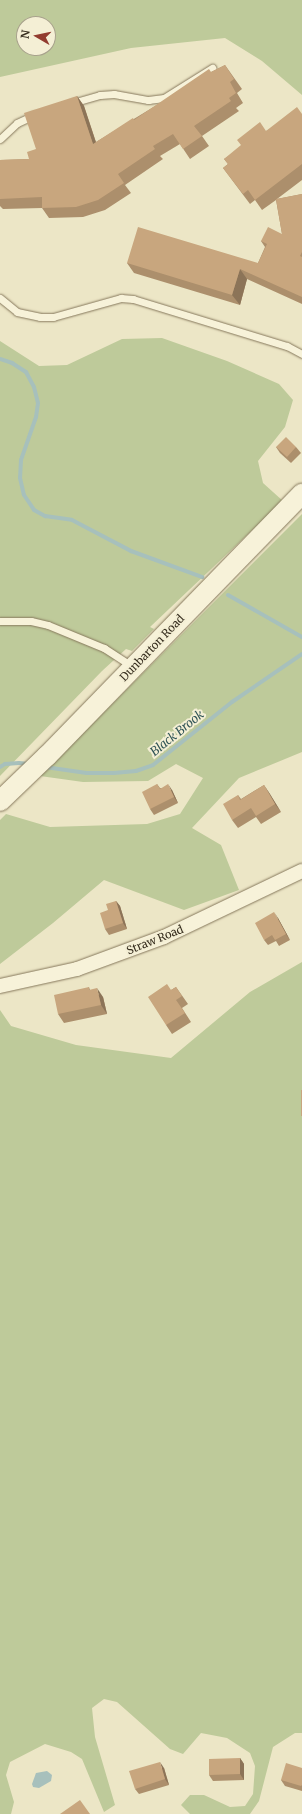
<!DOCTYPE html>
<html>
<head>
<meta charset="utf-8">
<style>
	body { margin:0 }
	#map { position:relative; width:302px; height:1814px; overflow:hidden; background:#ece6c6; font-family:Merriweather,serif }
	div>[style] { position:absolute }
	.green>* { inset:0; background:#beca9a }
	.water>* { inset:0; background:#a7c0bc }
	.stream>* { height:4px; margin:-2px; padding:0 2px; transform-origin:2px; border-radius:2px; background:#a7c0bc }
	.roads { filter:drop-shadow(0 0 1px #86785c) drop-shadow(0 0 1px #86785c) }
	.lane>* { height:7px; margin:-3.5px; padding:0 3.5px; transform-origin:3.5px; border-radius:3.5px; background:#f7f2d9 }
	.street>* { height:14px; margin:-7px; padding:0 7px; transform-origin:7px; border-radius:7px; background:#f7f2d9 }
	.secondary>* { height:20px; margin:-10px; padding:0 10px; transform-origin:10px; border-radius:10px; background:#f7f2d9 }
	.wall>* { inset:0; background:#ac8f6c }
	.shaded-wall>* { inset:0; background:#8c7458 }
	.building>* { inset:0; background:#c8a67e }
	span { translate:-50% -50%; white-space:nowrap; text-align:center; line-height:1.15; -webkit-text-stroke:4px #f4efd5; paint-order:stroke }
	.street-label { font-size:11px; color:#372e1f }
	.water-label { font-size:12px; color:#305456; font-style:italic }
	.north { position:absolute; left:16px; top:16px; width:40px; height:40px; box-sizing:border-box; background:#f4efd5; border:1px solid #a8a28c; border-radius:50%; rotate:279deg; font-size:11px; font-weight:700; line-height:16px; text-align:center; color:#372e1f }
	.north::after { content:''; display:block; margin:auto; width:14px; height:18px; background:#923c2f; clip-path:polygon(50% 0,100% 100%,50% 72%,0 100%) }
</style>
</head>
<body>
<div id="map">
	<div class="green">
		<div style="clip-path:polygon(evenodd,0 0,302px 0,302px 95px,262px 61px,225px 38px,131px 48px,0 77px,0 0,24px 24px,48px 24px,48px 48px,24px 48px,24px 24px)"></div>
		<div style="clip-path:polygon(162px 338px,227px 361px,279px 384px,293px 400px,285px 427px,258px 461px,263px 483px,283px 501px,150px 627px,154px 629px,132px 651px,126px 649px,102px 671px,0 776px,0 341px,39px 366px,67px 365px,122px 339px)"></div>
		<div style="clip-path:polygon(302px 514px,302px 752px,239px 778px,192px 828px,221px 845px,239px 890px,184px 910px,104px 880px,53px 923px,0 964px,0 820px,6px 814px,50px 827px,147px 824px,180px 814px,203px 778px,176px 764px,148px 781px,83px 782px,40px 776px)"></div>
		<div style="clip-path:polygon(302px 962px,302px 1733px,295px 1733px,273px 1747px,259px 1801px,250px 1814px,190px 1814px,181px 1805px,190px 1795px,204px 1795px,230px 1807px,245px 1806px,253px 1794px,255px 1766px,250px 1753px,227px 1738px,201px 1733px,183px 1754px,170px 1749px,117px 1702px,104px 1699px,92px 1708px,95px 1737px,115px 1805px,104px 1812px,82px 1759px,71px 1752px,45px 1744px,10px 1762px,6px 1775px,14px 1802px,11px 1814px,0 1814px,0 1010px,11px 1026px,76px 1045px,171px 1058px,250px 992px)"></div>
	</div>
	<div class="water">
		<div style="clip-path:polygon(47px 1771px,52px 1775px,51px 1781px,39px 1788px,33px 1787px,32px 1784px,36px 1773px)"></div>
	</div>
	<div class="stream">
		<div style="left:0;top:359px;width:13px;rotate:18deg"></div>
		<div style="left:12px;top:363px;width:17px;rotate:33deg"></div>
		<div style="left:26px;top:372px;width:17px;rotate:62deg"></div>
		<div style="left:34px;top:387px;width:16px;rotate:76deg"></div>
		<div style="left:38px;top:403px;width:14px;rotate:98deg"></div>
		<div style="left:36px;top:417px;width:46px;rotate:109.2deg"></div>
		<div style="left:21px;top:460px;width:18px;rotate:93deg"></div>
		<div style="left:20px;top:478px;width:17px;rotate:77deg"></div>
		<div style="left:24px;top:495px;width:18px;rotate:56deg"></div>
		<div style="left:34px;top:510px;width:13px;rotate:29deg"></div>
		<div style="left:45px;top:516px;width:27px;rotate:8deg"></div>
		<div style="left:72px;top:520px;width:67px;rotate:27.7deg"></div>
		<div style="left:131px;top:551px;width:76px;rotate:20.1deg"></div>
		<div style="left:228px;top:595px;width:85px;rotate:29.6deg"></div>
		<div style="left:0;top:767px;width:6px;rotate:-31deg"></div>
		<div style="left:5px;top:764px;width:14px;rotate:-4deg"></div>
		<div style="left:19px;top:763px;width:10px;rotate:6deg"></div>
		<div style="left:45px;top:767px;width:42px;rotate:8.1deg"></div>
		<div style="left:87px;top:773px;width:27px"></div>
		<div style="left:114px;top:773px;width:22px;rotate:-5deg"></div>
		<div style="left:136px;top:771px;width:18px;rotate:-19deg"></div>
		<div style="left:153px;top:765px;width:101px;rotate:-38.6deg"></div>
		<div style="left:232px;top:702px;width:85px;rotate:-34.4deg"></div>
	</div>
	<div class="roads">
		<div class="lane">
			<div style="left:72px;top:103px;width:29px;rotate:-16deg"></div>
			<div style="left:100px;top:95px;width:14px;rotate:-4deg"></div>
			<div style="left:114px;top:94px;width:35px;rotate:10deg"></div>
			<div style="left:148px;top:100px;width:16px;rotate:-7deg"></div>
			<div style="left:164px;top:98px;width:57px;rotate:-32deg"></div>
			<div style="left:0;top:139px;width:23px;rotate:-43deg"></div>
			<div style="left:17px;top:123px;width:19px;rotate:-25deg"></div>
			<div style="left:0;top:298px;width:22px;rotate:39deg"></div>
			<div style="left:17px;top:312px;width:24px;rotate:12deg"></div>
			<div style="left:40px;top:317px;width:13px"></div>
			<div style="left:53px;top:317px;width:71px;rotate:-15.6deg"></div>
			<div style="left:121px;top:298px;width:12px;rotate:5deg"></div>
			<div style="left:133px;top:299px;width:161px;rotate:17deg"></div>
			<div style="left:287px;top:346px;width:17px;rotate:28deg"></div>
			<div style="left:0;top:621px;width:31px"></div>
			<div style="left:31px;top:621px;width:17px;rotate:13deg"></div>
			<div style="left:48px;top:625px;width:61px;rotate:22.3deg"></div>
			<div style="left:104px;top:648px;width:33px;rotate:33deg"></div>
		</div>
		<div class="street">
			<div style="left:0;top:986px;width:79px;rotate:-12.4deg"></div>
			<div style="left:77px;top:969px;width:93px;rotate:-20.2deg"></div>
			<div style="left:164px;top:937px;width:153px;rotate:-25.6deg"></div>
		</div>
		<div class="secondary">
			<div style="left:0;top:801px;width:65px;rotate:-43.8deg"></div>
			<div style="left:47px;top:756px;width:366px;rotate:-45.8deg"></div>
		</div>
	</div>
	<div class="wall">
		<div style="clip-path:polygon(225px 65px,242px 89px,237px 93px,243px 103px,236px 108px,239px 111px,202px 136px,209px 146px,190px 159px,180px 144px,160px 156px,163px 159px,125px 185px,131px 193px,105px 210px,83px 217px,49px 218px,42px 208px,3px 209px,0 206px,0 160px,29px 159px,77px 96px,84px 106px,96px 142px,211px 72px)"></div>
		<div style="clip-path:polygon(302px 114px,302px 180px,277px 199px,302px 194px,302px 304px,247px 279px,240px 305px,134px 273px,127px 263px,258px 263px,265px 247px,261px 241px,282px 234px,276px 200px,262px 210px,255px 200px,250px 204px,223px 168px,228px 164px,224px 159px,266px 131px)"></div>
		<div style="clip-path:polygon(276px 447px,296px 447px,301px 453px,291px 463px,280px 453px)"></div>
		<div style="clip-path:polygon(157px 784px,160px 788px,172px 790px,178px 803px,154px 815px,150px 809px)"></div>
		<div style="clip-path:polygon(264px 785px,281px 812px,261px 824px,256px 817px,238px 828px,232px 820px,238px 795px,241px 799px)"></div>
		<div style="clip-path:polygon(116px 901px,120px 906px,127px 929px,109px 935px,105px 929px,108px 910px)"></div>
		<div style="clip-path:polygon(278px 918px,290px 940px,279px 946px,276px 941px,268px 945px,264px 940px)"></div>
		<div style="clip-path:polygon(89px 987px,90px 990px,103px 997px,107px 1014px,64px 1023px,58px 1014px)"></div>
		<div style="clip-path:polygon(176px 987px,188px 1004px,182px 1008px,191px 1022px,172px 1034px,166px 1025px,171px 990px)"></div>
		<div style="clip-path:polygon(240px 1758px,244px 1764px,244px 1780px,213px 1781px,209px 1775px)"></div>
		<div style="clip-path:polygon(164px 1768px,169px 1785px,139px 1794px,135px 1789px)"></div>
		<div style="clip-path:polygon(302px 1768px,302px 1791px,285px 1786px,281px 1780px)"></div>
	</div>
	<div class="shaded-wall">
		<div style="clip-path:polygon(77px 96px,84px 106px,100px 155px,93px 144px)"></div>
		<div style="clip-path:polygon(240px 269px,247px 279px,240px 305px,232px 295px)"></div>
		<div style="clip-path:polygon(168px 784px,172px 790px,178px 803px,174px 797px)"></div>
		<div style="clip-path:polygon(264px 785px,270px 794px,281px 812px,275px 804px)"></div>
		<div style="clip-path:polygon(116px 901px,120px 906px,127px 929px,123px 923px)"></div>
		<div style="clip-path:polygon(274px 912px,278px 918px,290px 940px,286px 934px)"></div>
		<div style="clip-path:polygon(97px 988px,103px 997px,107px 1014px,101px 1005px)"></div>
		<div style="clip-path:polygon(240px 1758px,244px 1764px,244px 1780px,240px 1774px)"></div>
		<div style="clip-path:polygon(160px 1762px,164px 1768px,169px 1785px,165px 1779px)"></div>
	</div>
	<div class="building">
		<div style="clip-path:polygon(225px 65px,234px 79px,230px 82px,236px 93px,229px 98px,231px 101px,194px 126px,202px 136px,183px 149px,173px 134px,153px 146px,155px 149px,118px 174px,124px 183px,98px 200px,76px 207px,42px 208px,42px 197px,0 199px,0 160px,29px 159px,27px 152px,36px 149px,24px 113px,77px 96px,93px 144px,133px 118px,134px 120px,209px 69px,211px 72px)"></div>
		<div style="clip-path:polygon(297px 107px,302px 114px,302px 164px,255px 200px,248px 190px,243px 194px,223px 168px,228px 164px,224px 159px,241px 145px,237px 140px,260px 122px,266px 131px)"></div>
		<div style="clip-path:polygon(302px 194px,302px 252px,300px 256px,302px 257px,302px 297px,240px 269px,232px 295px,127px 263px,138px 227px,258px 263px,267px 244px,261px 241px,268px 227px,282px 234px,276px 199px)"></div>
		<div style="clip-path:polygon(286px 437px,296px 447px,287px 457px,276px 447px)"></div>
		<div style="clip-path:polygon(157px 784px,160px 789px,168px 784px,174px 797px,150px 809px,142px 792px)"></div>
		<div style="clip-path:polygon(264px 785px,275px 804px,256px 816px,251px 808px,232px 820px,223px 804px,238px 795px,240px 800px)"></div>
		<div style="clip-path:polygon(116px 901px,123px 923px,105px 929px,100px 913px,108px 910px,106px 904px)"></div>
		<div style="clip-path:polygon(274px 912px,286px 934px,275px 940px,272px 935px,264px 940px,255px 923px)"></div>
		<div style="clip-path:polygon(167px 984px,171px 990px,176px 987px,182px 996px,176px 1000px,185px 1013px,166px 1025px,148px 997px)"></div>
		<div style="clip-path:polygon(89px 987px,89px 990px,97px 988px,101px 1005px,58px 1014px,54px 995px)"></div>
		<div style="clip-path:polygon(301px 1090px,302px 1090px,302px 1116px,301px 1116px)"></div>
		<div style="clip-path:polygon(240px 1758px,240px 1774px,209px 1775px,209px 1759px)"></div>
		<div style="clip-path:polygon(160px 1762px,165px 1779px,135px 1789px,129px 1771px)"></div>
		<div style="clip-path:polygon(286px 1763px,302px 1768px,302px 1785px,301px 1786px,281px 1780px)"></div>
		<div style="clip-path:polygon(80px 1800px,90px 1814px,60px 1814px)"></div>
	</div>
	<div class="street-label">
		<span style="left:152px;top:648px;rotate:-46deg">Dunbarton Road</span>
		<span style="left:155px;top:940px;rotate:-22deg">Straw Road</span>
	</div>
	<div class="water-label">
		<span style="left:177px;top:733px;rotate:-39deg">Black Brook</span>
	</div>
	<div class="north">N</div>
</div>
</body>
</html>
